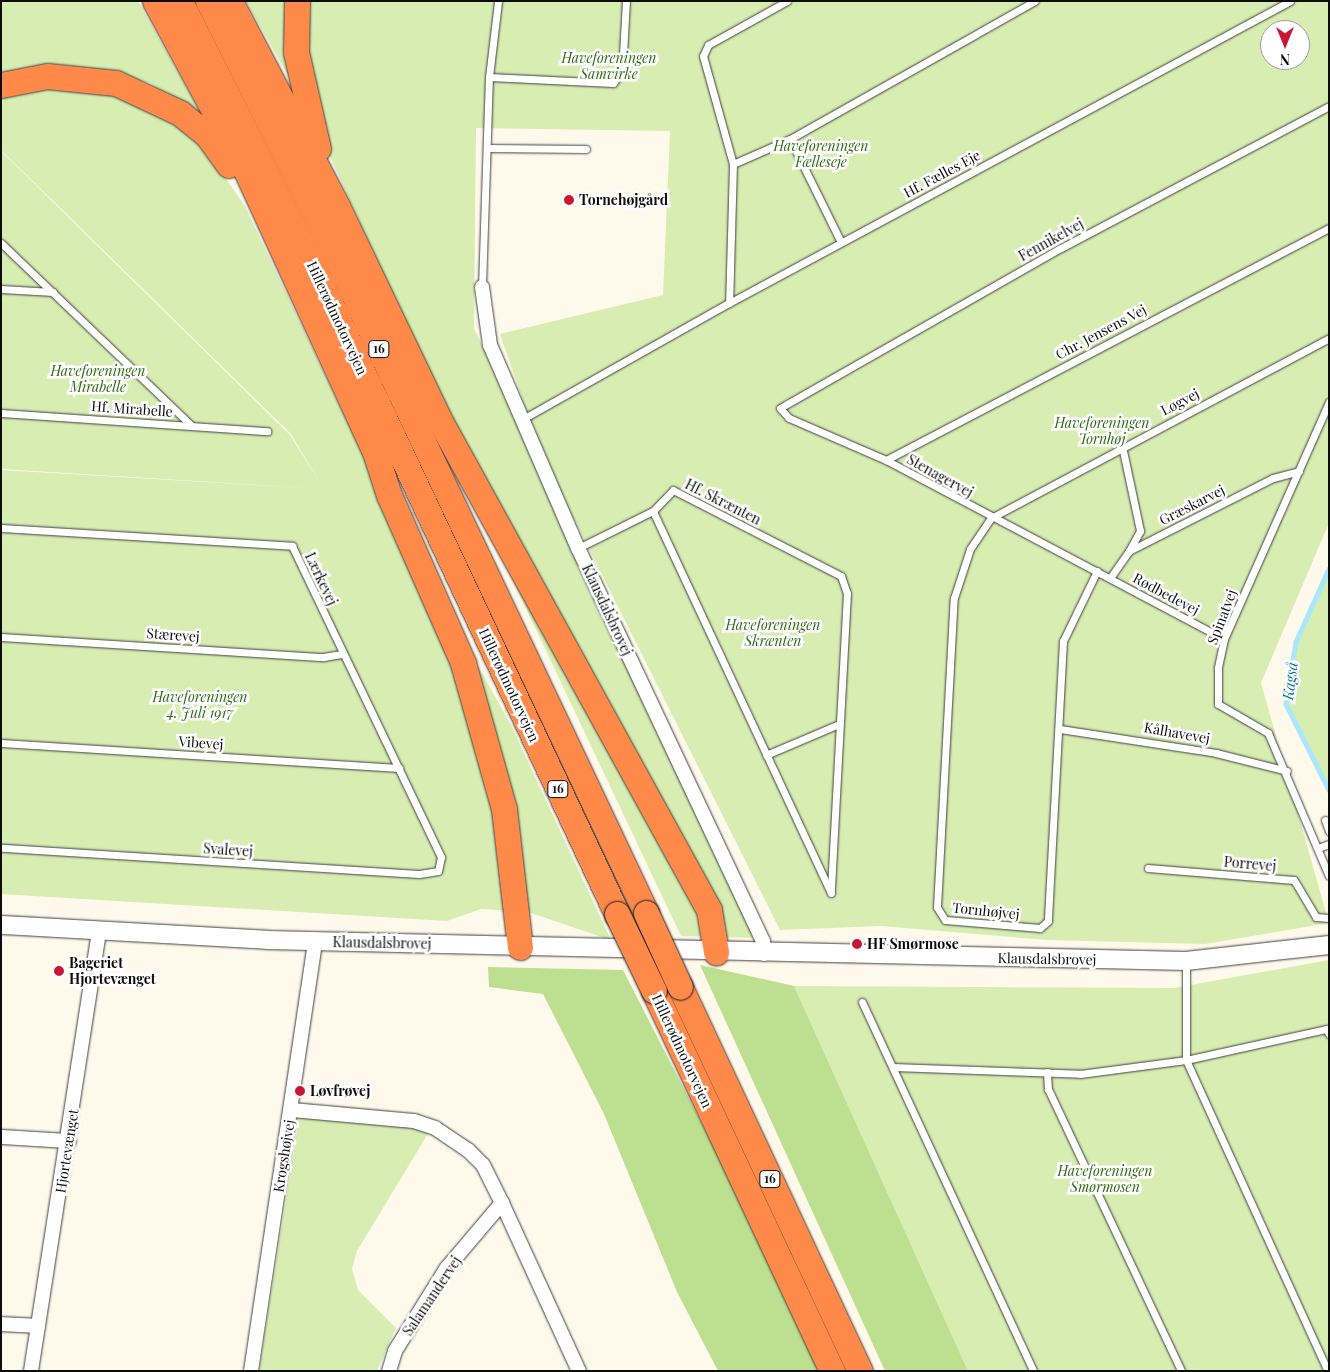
<!DOCTYPE html>
<html>
<head>
<meta charset="utf-8">
<style>
	body { margin:0 }
	#map { position:relative; width:1330px; height:1372px; overflow:hidden; background:#fff9eb; font-family:"Playfair Display",serif }
	div>[style] { position:absolute }
	.green>* { inset:0; background:#d7edb1 }
	.forest>* { inset:0; background:#bce08f }
	.stream>* { height:4.5px; margin:-2.25px; padding:0 2.25px; transform-origin:2.25px; border-radius:2.25px; background:#aae6fc }
	.roads { filter:drop-shadow(0 0 1px #3f3f3f) drop-shadow(0 0 1px #3f3f3f) }
	.service>* { height:7px; margin:-3.5px; padding:0 3.5px; transform-origin:3.5px; border-radius:3.5px; background:#fff }
	.minor>* { height:14px; margin:-7px; padding:0 7px; transform-origin:7px; border-radius:7px; background:#fff }
	.tertiary>* { height:18px; margin:-9px; padding:0 9px; transform-origin:9px; border-radius:9px; background:#fff }
	.motorway>* { height:25px; margin:-12.5px; padding:0 12.5px; transform-origin:12.5px; border-radius:12.5px; background:#ff8949 }
	.bridges { filter:drop-shadow(0 0 1px #1d1d1d) drop-shadow(0 0 1px #1d1d1d) }
	.motorway-bridge>* { height:25px; margin:-12.5px; padding:0 12.5px; transform-origin:12.5px; border-radius:12.5px; background:#ff8949 }
	.dots>* { width:14px; height:14px; translate:-50% -50%; box-sizing:border-box; border:2px solid #fff; border-radius:50% }
	span { translate:-50% -50%; white-space:nowrap; text-align:center; line-height:1.15; -webkit-text-stroke:5px #fff; paint-order:stroke }
	.shield-label span { padding:1px 4px; background:#fff; border:1px solid; border-radius:4px; -webkit-text-stroke-width:0 }
	.shield-label { font-size:12px; color:#0c0c0c; font-weight:700 }
	.park-label { font-size:14px; color:#316a16; font-style:italic }
	.street-label { font-size:14px; color:#0c0c0c }
	.poi-label { font-size:14px; color:#0c0c0c; font-weight:700 }
	.left { translate:0 -50%; text-align:left }
	.water-label { font-size:15px; color:#0a75a9; font-style:italic }
	.frame { position:absolute; inset:0; border:2px solid #0c0c0c; pointer-events:none }
	.north { position:absolute; left:1260px; top:20px; width:50px; height:50px; box-sizing:border-box; background:#fff; border:1px solid #9e9e9e; border-radius:50%; rotate:180deg; font-size:14px; font-weight:700; line-height:20px; text-align:center; color:#0c0c0c }
	.north::after { content:''; display:block; margin:auto; width:18px; height:22px; background:#c91733; clip-path:polygon(50% 0,100% 100%,50% 72%,0 100%) }
</style>
</head>
<body>
<div id="map">
	<div class="green">
		<div style="clip-path:polygon(1px 1px,138px 1px,204px 119px,150px 83px,94px 69px,1px 72px)"></div>
		<div style="clip-path:polygon(246px 1px,290px 1px,290px 79px)"></div>
		<div style="clip-path:polygon(evenodd,305px 1px,1329px 1px,1329px 523px,1261px 683px,1329px 923px,1205px 944px,1047px 940px,881px 926px,780px 930px,541px 453px,500px 334px,663px 295px,670px 131px,476px 128px,474px 328px,757px 938px,681px 936px,503px 560px,454px 430px,328px 152px,303px 48px,305px 1px,1270px 30px,1300px 30px,1300px 60px,1270px 60px,1270px 30px)"></div>
		<div style="clip-path:polygon(116px 89px,167px 115px,201px 143px,245px 206px,383px 497px,511px 725px,611px 940px,528px 912px,481px 909px,447px 921px,1px 894px,1px 470px,324px 489px,1px 469px,1px 151px,290px 435px,320px 483px,291px 434px,1px 150px,1px 98px,21px 90px)"></div>
		<div style="clip-path:polygon(1329px 568px,1329px 784px,1285px 704px,1283px 686px,1294px 647px)"></div>
		<div style="clip-path:polygon(1329px 960px,1329px 1371px,968px 1371px,794px 986px,1174px 988px)"></div>
		<div style="clip-path:polygon(299px 1117px,392px 1123px,429px 1132px,357px 1251px,352px 1269px,358px 1290px,396px 1328px,377px 1371px,259px 1371px)"></div>
	</div>
	<div class="forest">
		<div style="clip-path:polygon(700px 965px,794px 986px,968px 1371px,885px 1371px)"></div>
		<div style="clip-path:polygon(488px 967px,623px 970px,744px 1206px,820px 1371px,718px 1371px,677px 1292px,604px 1114px,543px 994px,489px 987px)"></div>
	</div>
	<div class="stream">
		<div style="left:1329px;top:569px;width:80px;rotate:114.3deg"></div>
		<div style="left:1296px;top:642px;width:63px;rotate:99.2deg"></div>
		<div style="left:1286px;top:704px;width:96px;rotate:63.4deg"></div>
	</div>
	<div class="roads">
		<div class="service">
			<div style="left:787px;top:1px;width:90px;rotate:150.9deg"></div>
			<div style="left:708px;top:45px;width:12px;rotate:114deg"></div>
			<div style="left:703px;top:56px;width:112px;rotate:74.5deg"></div>
			<div style="left:733px;top:164px;width:139px;rotate:91.6deg"></div>
			<div style="left:729px;top:303px;width:637px;rotate:-28.29deg"></div>
			<div style="left:489px;top:77px;width:124px;rotate:2.8deg"></div>
			<div style="left:613px;top:83px;width:14px;rotate:-51deg"></div>
			<div style="left:622px;top:72px;width:71px;rotate:-86.8deg"></div>
			<div style="left:790px;top:139px;width:115px;rotate:63.7deg"></div>
			<div style="left:487px;top:148px;width:99px;rotate:0.6deg"></div>
			<div style="left:733px;top:164px;width:62px;rotate:-23.7deg"></div>
			<div style="left:790px;top:139px;width:281px;rotate:-29.4deg"></div>
			<div style="left:1px;top:243px;width:263px;rotate:43.8deg"></div>
			<div style="left:482px;top:287px;width:210px;rotate:-88.1deg"></div>
			<div style="left:489px;top:77px;width:77px;rotate:-83.2deg"></div>
			<div style="left:1px;top:289px;width:52px;rotate:3.3deg"></div>
			<div style="left:1329px;top:402px;width:259px;rotate:113.9deg"></div>
			<div style="left:1224px;top:639px;width:30px;rotate:102deg"></div>
			<div style="left:1218px;top:668px;width:36px;rotate:90deg"></div>
			<div style="left:1218px;top:704px;width:58px;rotate:30.1deg"></div>
			<div style="left:1268px;top:733px;width:155px;rotate:66.9deg"></div>
			<div style="left:1px;top:413px;width:267px;rotate:3.9deg"></div>
			<div style="left:521px;top:420px;width:239px;rotate:-29.4deg"></div>
			<div style="left:1122px;top:446px;width:87px;rotate:78deg"></div>
			<div style="left:1140px;top:531px;width:23px;rotate:119deg"></div>
			<div style="left:886px;top:460px;width:500px;rotate:-27.64deg"></div>
			<div style="left:673px;top:490px;width:189px;rotate:27.1deg"></div>
			<div style="left:841px;top:576px;width:18px;rotate:71deg"></div>
			<div style="left:847px;top:593px;width:300px;rotate:93.1deg"></div>
			<div style="left:831px;top:893px;width:421px;rotate:-115deg"></div>
			<div style="left:653px;top:511px;width:29px;rotate:-46deg"></div>
			<div style="left:1px;top:528px;width:292px;rotate:3.5deg"></div>
			<div style="left:292px;top:546px;width:345px;rotate:64.4deg"></div>
			<div style="left:441px;top:857px;width:14px;rotate:102deg"></div>
			<div style="left:438px;top:871px;width:19px;rotate:171deg"></div>
			<div style="left:419px;top:874px;width:419px;rotate:-176.4deg"></div>
			<div style="left:578px;top:548px;width:84px;rotate:-26.3deg"></div>
			<div style="left:1097px;top:571px;width:78px;rotate:115.9deg"></div>
			<div style="left:1063px;top:641px;width:280px;rotate:93.1deg"></div>
			<div style="left:1048px;top:921px;width:11px;rotate:139deg"></div>
			<div style="left:1040px;top:928px;width:95px;rotate:-175.2deg"></div>
			<div style="left:945px;top:920px;width:15px;rotate:-122deg"></div>
			<div style="left:937px;top:907px;width:309px;rotate:-86.9deg"></div>
			<div style="left:954px;top:598px;width:52px;rotate:-71.9deg"></div>
			<div style="left:970px;top:549px;width:37px;rotate:-56deg"></div>
			<div style="left:991px;top:518px;width:383px;rotate:-28deg"></div>
			<div style="left:1110px;top:578px;width:33px;rotate:-55deg"></div>
			<div style="left:1129px;top:551px;width:161px;rotate:-26.9deg"></div>
			<div style="left:1273px;top:478px;width:27px;rotate:-15deg"></div>
			<div style="left:1px;top:637px;width:323px;rotate:3.6deg"></div>
			<div style="left:323px;top:657px;width:19px;rotate:-9deg"></div>
			<div style="left:1224px;top:639px;width:382px;rotate:-152.1deg"></div>
			<div style="left:886px;top:460px;width:106px;rotate:-156.6deg"></div>
			<div style="left:789px;top:418px;width:13px;rotate:-132deg"></div>
			<div style="left:780px;top:408px;width:323px;rotate:-29.7deg"></div>
			<div style="left:1061px;top:248px;width:303px;rotate:-27.9deg"></div>
			<div style="left:1060px;top:729px;width:158px;rotate:8.7deg"></div>
			<div style="left:1216px;top:753px;width:73px;rotate:14.2deg"></div>
			<div style="left:1px;top:743px;width:399px;rotate:3.6deg"></div>
			<div style="left:766px;top:755px;width:79px;rotate:-23deg"></div>
			<div style="left:1325px;top:820px;width:12px;rotate:70deg"></div>
			<div style="left:1318px;top:848px;width:12px;rotate:-20deg"></div>
			<div style="left:1148px;top:868px;width:146px;rotate:4.7deg"></div>
			<div style="left:1294px;top:880px;width:43px;rotate:59.3deg"></div>
			<div style="left:1316px;top:917px;width:13px;rotate:4deg"></div>
			<div style="left:1186px;top:962px;width:98px;rotate:90deg"></div>
			<div style="left:1186px;top:1060px;width:342px;rotate:65.5deg"></div>
			<div style="left:862px;top:1002px;width:407px;rotate:65.1deg"></div>
			<div style="left:893px;top:1067px;width:187px;rotate:2.1deg"></div>
			<div style="left:1080px;top:1074px;width:107px;rotate:-7.5deg"></div>
			<div style="left:1186px;top:1060px;width:143px;rotate:-12.5deg"></div>
			<div style="left:1326px;top:1029px;width:6px;rotate:59deg"></div>
			<div style="left:1047px;top:1072px;width:17px;rotate:87deg"></div>
			<div style="left:1048px;top:1089px;width:312px;rotate:64.7deg"></div>
		</div>
		<div class="minor">
			<div style="left:482px;top:287px;width:59px;rotate:82.1deg"></div>
			<div style="left:490px;top:345px;width:221px;rotate:66.6deg"></div>
			<div style="left:578px;top:548px;width:434px;rotate:64.8deg"></div>
			<div style="left:763px;top:941px;width:13px;rotate:86deg"></div>
			<div style="left:292px;top:1110px;width:122px;rotate:5.2deg"></div>
			<div style="left:414px;top:1121px;width:22px;rotate:18deg"></div>
			<div style="left:435px;top:1128px;width:40px;rotate:34deg"></div>
			<div style="left:468px;top:1150px;width:21px;rotate:45deg"></div>
			<div style="left:483px;top:1165px;width:42px;rotate:63.4deg"></div>
			<div style="left:502px;top:1203px;width:185px;rotate:65.4deg"></div>
			<div style="left:1px;top:1137px;width:68px;rotate:3.4deg"></div>
			<div style="left:1px;top:1324px;width:37px;rotate:3deg"></div>
			<div style="left:31px;top:1371px;width:445px;rotate:-81.2deg"></div>
			<div style="left:251px;top:1371px;width:435px;rotate:-81.5deg"></div>
			<div style="left:389px;top:1371px;width:21px;rotate:-73deg"></div>
			<div style="left:395px;top:1351px;width:97px;rotate:-58.1deg"></div>
			<div style="left:446px;top:1269px;width:87px;rotate:-49.7deg"></div>
		</div>
		<div class="tertiary">
			<div style="left:1px;top:925px;width:266px;rotate:3.2deg"></div>
			<div style="left:267px;top:940px;width:919px;rotate:1.31deg"></div>
			<div style="left:1186px;top:961px;width:144px;rotate:-6.4deg"></div>
		</div>
		<div class="motorway">
			<div style="left:155px;top:1px;width:190px;rotate:61.7deg"></div>
			<div style="left:245px;top:168px;width:312px;rotate:65.4deg"></div>
			<div style="left:375px;top:452px;width:45px;rotate:72deg"></div>
			<div style="left:389px;top:495px;width:184px;rotate:66.2deg"></div>
			<div style="left:463px;top:663px;width:152px;rotate:74.3deg"></div>
			<div style="left:504px;top:809px;width:139px;rotate:83.4deg"></div>
			<div style="left:180px;top:1px;width:288px;rotate:63.3deg"></div>
			<div style="left:309px;top:258px;width:725px;rotate:64.85deg"></div>
			<div style="left:208px;top:1px;width:277px;rotate:63.4deg"></div>
			<div style="left:332px;top:249px;width:735px;rotate:64.69deg"></div>
			<div style="left:230px;top:1px;width:231px;rotate:62.4deg"></div>
			<div style="left:337px;top:206px;width:238px;rotate:64.4deg"></div>
			<div style="left:440px;top:421px;width:558px;rotate:61.18deg"></div>
			<div style="left:709px;top:910px;width:43px;rotate:80.5deg"></div>
			<div style="left:297px;top:1px;width:51px;rotate:91.1deg"></div>
			<div style="left:296px;top:52px;width:99px;rotate:77.2deg"></div>
			<div style="left:1px;top:85px;width:47px;rotate:-11.1deg"></div>
			<div style="left:47px;top:76px;width:69px;rotate:5.8deg"></div>
			<div style="left:116px;top:83px;width:71px;rotate:25.1deg"></div>
			<div style="left:180px;top:113px;width:35px;rotate:39deg"></div>
			<div style="left:207px;top:135px;width:37px;rotate:54deg"></div>
			<div style="left:680px;top:987px;width:424px;rotate:64.9deg"></div>
			<div style="left:654px;top:991px;width:420px;rotate:64.9deg"></div>
		</div>
	</div>
	<div class="bridges">
		<div class="motorway-bridge">
			<div style="left:646px;top:913px;width:81px;rotate:65.3deg"></div>
			<div style="left:617px;top:914px;width:85px;rotate:64.3deg"></div>
		</div>
	</div>
	<div class="dots">
		<div style="left:569px;top:200px;background:#c91733"></div>
		<div style="left:857px;top:944px;background:#c91733"></div>
		<div style="left:59px;top:971px;background:#c91733"></div>
		<div style="left:300px;top:1091px;background:#c91733"></div>
	</div>
	<div class="shield-label">
		<span style="left:379px;top:349px">16</span>
		<span style="left:558px;top:789px">16</span>
		<span style="left:770px;top:1179px">16</span>
	</div>
	<div class="park-label">
		<span style="left:609px;top:66px">Haveforeningen<br>Samvirke</span>
		<span style="left:821px;top:154px">Haveforeningen<br>Fælleseje</span>
		<span style="left:98px;top:379px">Haveforeningen<br>Mirabelle</span>
		<span style="left:1102px;top:431px">Haveforeningen<br>Tornhøj</span>
		<span style="left:773px;top:633px">Haveforeningen<br>Skrænten</span>
		<span style="left:200px;top:705px">Haveforeningen<br>4. Juli 1917</span>
		<span style="left:1105px;top:1179px">Haveforeningen<br>Smørmosen</span>
	</div>
	<div class="street-label">
		<span style="left:942px;top:174px;rotate:-28deg">Hf. Fælles Eje</span>
		<span style="left:1051px;top:240px;rotate:-29deg">Fennikelvej</span>
		<span style="left:337px;top:318px;rotate:65deg">Hillerødmotorvejen</span>
		<span style="left:1101px;top:332px;rotate:-28deg">Chr. Jensens Vej</span>
		<span style="left:1180px;top:402px;rotate:-27deg">Løgvej</span>
		<span style="left:132px;top:409px;rotate:4deg">Hf. Mirabelle</span>
		<span style="left:940px;top:476px;rotate:29deg">Stenagervej</span>
		<span style="left:723px;top:502px;rotate:27deg">Hf. Skrænten</span>
		<span style="left:1192px;top:505px;rotate:-27deg">Græskarvej</span>
		<span style="left:321px;top:579px;rotate:65deg">Lærkevej</span>
		<span style="left:1166px;top:594px;rotate:28deg">Rødbedevej</span>
		<span style="left:607px;top:610px;rotate:65deg">Klausdalsbrovej</span>
		<span style="left:1222px;top:617px;rotate:-69deg">Spinatvej</span>
		<span style="left:173px;top:635px;rotate:4deg">Stærevej</span>
		<span style="left:509px;top:685px;rotate:65deg">Hillerødmotorvejen</span>
		<span style="left:1177px;top:733px;rotate:10deg">Kålhavevej</span>
		<span style="left:201px;top:743px;rotate:4deg">Vibevej</span>
		<span style="left:228px;top:850px;rotate:4deg">Svalevej</span>
		<span style="left:1250px;top:864px;rotate:5deg">Porrevej</span>
		<span style="left:986px;top:911px;rotate:6deg">Tornhøjvej</span>
		<span style="left:382px;top:943px;rotate:1deg">Klausdalsbrovej</span>
		<span style="left:1047px;top:959px;rotate:1deg">Klausdalsbrovej</span>
		<span style="left:682px;top:1051px;rotate:65deg">Hillerødmotorvejen</span>
		<span style="left:67px;top:1151px;rotate:-81deg">Hjortevænget</span>
		<span style="left:284px;top:1156px;rotate:-81deg">Krogshøjvej</span>
		<span style="left:432px;top:1296px;rotate:-56deg">Salamandervej</span>
	</div>
	<div class="poi-label">
		<span class="left" style="left:579px;top:200px">Tornehøjgård</span>
		<span class="left" style="left:867px;top:944px">HF Smørmose</span>
		<span class="left" style="left:69px;top:971px">Bageriet<br>Hjortevænget</span>
		<span class="left" style="left:310px;top:1091px">Løvfrøvej</span>
	</div>
	<div class="water-label">
		<span style="left:1290px;top:681px;rotate:-83deg">Kagså</span>
	</div>
	<div class="frame"></div>
	<div class="north">N</div>
</div>
</body>
</html>
